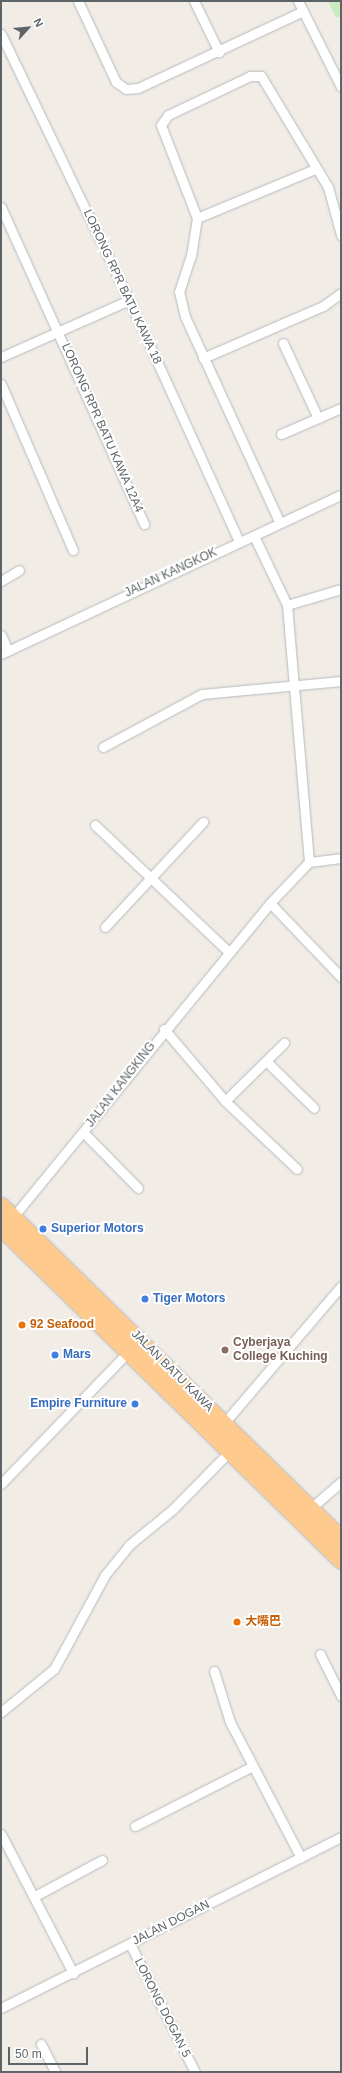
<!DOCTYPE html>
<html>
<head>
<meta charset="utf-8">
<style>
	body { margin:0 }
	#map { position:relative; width:342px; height:2073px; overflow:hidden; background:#f1ece5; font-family:Arial,"Noto Sans SC",sans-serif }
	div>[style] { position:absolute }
	.green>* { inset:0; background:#c9ebbf }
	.roads { filter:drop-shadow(0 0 1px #b6babd) drop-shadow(0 0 1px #b6babd) }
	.street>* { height:9px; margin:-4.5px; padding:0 4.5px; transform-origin:4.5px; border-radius:4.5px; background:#fff }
	.highway>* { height:17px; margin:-8.5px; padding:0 8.5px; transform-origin:8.5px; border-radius:8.5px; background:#ffca8e }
	.dots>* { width:11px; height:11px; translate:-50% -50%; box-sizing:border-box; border:2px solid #fff; border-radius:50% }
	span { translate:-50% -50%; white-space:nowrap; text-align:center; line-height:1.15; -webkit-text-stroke:4px #fff; paint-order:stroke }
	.street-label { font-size:12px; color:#5d6467 }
	.shop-label { font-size:12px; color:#366cbe; font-weight:700 }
	.left { translate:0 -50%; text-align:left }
	.right { translate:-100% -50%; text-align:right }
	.food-label { font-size:12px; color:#c56008; font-weight:700 }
	.education-label { font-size:12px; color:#785e54; font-weight:700 }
	.frame { position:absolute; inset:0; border:2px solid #5d6467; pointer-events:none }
	.north { position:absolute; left:8px; top:8px; width:40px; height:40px; -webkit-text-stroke:3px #fff; paint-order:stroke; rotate:63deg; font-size:11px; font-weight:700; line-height:16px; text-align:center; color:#5d6467 }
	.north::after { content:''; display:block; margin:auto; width:14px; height:18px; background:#5d6467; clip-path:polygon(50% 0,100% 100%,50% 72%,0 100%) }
	.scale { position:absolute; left:8px; top:2047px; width:80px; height:18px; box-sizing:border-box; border:2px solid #5d6467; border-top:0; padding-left:5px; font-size:12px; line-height:14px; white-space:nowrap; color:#5d6467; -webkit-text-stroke:3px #fff; paint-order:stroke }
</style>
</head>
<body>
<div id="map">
	<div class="green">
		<div style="clip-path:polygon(328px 1px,341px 1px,341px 16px,336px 18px)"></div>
	</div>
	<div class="roads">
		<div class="street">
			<div style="left:78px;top:1px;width:89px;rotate:64.9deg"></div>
			<div style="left:116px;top:82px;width:12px;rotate:35deg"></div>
			<div style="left:126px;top:89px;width:12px;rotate:-5deg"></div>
			<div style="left:138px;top:88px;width:182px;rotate:-25deg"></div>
			<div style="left:194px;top:1px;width:57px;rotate:63.9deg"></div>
			<div style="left:298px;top:1px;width:96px;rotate:63.4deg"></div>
			<div style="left:1px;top:34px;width:295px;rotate:64.3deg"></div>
			<div style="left:129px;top:300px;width:265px;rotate:65.5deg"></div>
			<div style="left:1px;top:207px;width:348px;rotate:65.7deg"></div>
			<div style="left:197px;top:218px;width:128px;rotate:-22.6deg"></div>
			<div style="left:283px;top:343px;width:83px;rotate:65deg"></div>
			<div style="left:1px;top:357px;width:140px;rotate:-24deg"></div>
			<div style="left:203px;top:358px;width:131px;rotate:-23.4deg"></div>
			<div style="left:323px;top:306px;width:22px;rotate:-36deg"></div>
			<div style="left:1px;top:384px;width:181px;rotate:66.6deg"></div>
			<div style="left:281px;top:434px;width:65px;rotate:-23.4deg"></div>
			<div style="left:279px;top:521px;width:225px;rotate:-114.7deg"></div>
			<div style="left:185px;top:317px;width:26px;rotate:-103deg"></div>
			<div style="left:179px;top:292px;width:38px;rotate:-72deg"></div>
			<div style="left:191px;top:256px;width:38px;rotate:-81deg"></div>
			<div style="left:197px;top:218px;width:100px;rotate:-111.2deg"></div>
			<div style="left:161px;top:125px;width:12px;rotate:-55deg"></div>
			<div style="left:168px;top:115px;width:91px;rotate:-25.4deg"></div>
			<div style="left:250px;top:76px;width:11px"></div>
			<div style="left:261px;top:76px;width:130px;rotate:58.9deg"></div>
			<div style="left:328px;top:187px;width:50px;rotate:74.8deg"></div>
			<div style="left:254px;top:536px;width:76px;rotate:64.4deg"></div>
			<div style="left:287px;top:605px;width:258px;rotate:85.1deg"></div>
			<div style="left:1px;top:581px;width:21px;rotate:-31deg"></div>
			<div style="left:287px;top:605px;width:56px;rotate:-16.5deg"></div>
			<div style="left:1px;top:635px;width:17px;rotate:66deg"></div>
			<div style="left:1px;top:654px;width:375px;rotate:-25.1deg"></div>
			<div style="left:103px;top:747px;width:112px;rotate:-28.2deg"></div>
			<div style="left:202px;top:694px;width:140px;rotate:-5.3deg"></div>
			<div style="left:95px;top:825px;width:183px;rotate:43.5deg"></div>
			<div style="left:270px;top:903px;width:103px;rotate:46.2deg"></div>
			<div style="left:105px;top:927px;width:144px;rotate:-47deg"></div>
			<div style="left:164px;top:1029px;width:94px;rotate:49.7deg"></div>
			<div style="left:225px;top:1101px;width:99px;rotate:43.4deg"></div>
			<div style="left:266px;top:1061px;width:67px;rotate:44.4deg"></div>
			<div style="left:225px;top:1101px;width:83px;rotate:-44.5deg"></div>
			<div style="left:84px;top:1133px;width:77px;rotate:45.5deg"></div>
			<div style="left:13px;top:1217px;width:406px;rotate:-50.7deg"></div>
			<div style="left:270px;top:903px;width:57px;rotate:-46.4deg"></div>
			<div style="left:309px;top:862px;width:32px;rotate:-7deg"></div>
			<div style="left:225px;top:1422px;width:179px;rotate:-49.5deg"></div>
			<div style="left:1px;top:1484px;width:183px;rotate:-46.1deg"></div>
			<div style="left:311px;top:1508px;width:40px;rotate:-41deg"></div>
			<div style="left:320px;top:1654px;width:47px;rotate:63.4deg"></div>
			<div style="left:214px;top:1671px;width:53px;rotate:72.6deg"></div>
			<div style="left:230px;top:1722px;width:153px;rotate:62.4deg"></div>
			<div style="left:1px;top:1712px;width:68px;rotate:-39.1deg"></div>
			<div style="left:54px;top:1669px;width:107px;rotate:-61.5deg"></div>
			<div style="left:105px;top:1575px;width:38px;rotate:-51deg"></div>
			<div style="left:129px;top:1545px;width:57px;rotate:-39.3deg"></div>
			<div style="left:173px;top:1509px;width:80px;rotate:-45.5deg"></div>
			<div style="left:135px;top:1826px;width:130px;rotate:-27deg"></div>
			<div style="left:1px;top:1834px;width:157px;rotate:62.6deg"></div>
			<div style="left:35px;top:1896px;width:76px;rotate:-28.2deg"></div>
			<div style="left:130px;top:1944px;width:144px;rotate:63.1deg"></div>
			<div style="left:1px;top:2008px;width:381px;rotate:-26.7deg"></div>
			<div style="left:41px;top:2044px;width:31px;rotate:63deg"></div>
		</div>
		<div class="highway">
			<div style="left:1px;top:1206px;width:476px;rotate:44.4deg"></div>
			<div style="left:1px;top:1227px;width:476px;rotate:44.4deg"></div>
		</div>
	</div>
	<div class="dots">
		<div style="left:43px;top:1229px;background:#3f7fe0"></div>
		<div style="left:145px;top:1299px;background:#3f7fe0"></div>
		<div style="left:22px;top:1325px;background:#e8710a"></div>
		<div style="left:225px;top:1350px;background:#8d6e63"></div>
		<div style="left:55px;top:1355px;background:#3f7fe0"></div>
		<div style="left:135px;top:1404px;background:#3f7fe0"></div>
		<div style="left:237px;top:1622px;background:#e8710a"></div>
	</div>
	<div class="street-label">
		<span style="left:122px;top:287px;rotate:65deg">LORONG RPR BATU KAWA 18</span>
		<span style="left:102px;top:428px;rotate:66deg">LORONG RPR BATU KAWA 12A4</span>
		<span style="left:171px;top:573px;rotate:-25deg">JALAN KANGKOK</span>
		<span style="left:121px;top:1085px;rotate:-52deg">JALAN KANGKING</span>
		<span style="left:172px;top:1371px;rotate:45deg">JALAN BATU KAWA</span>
		<span style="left:171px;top:1923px;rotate:-27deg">JALAN DOGAN</span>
		<span style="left:162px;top:2008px;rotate:63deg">LORONG DOGAN 5</span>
	</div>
	<div class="shop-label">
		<span class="left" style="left:51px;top:1229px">Superior Motors</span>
		<span class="left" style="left:153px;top:1299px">Tiger Motors</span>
		<span class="left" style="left:63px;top:1355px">Mars</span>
		<span class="right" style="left:127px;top:1404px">Empire Furniture</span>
	</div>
	<div class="food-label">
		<span class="left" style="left:30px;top:1325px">92 Seafood</span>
		<span class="left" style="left:245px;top:1622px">大嘴巴</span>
	</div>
	<div class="education-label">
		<span class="left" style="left:233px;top:1350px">Cyberjaya<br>College Kuching</span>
	</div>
	<div class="frame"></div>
	<div class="north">N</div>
	<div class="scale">50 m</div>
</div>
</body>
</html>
